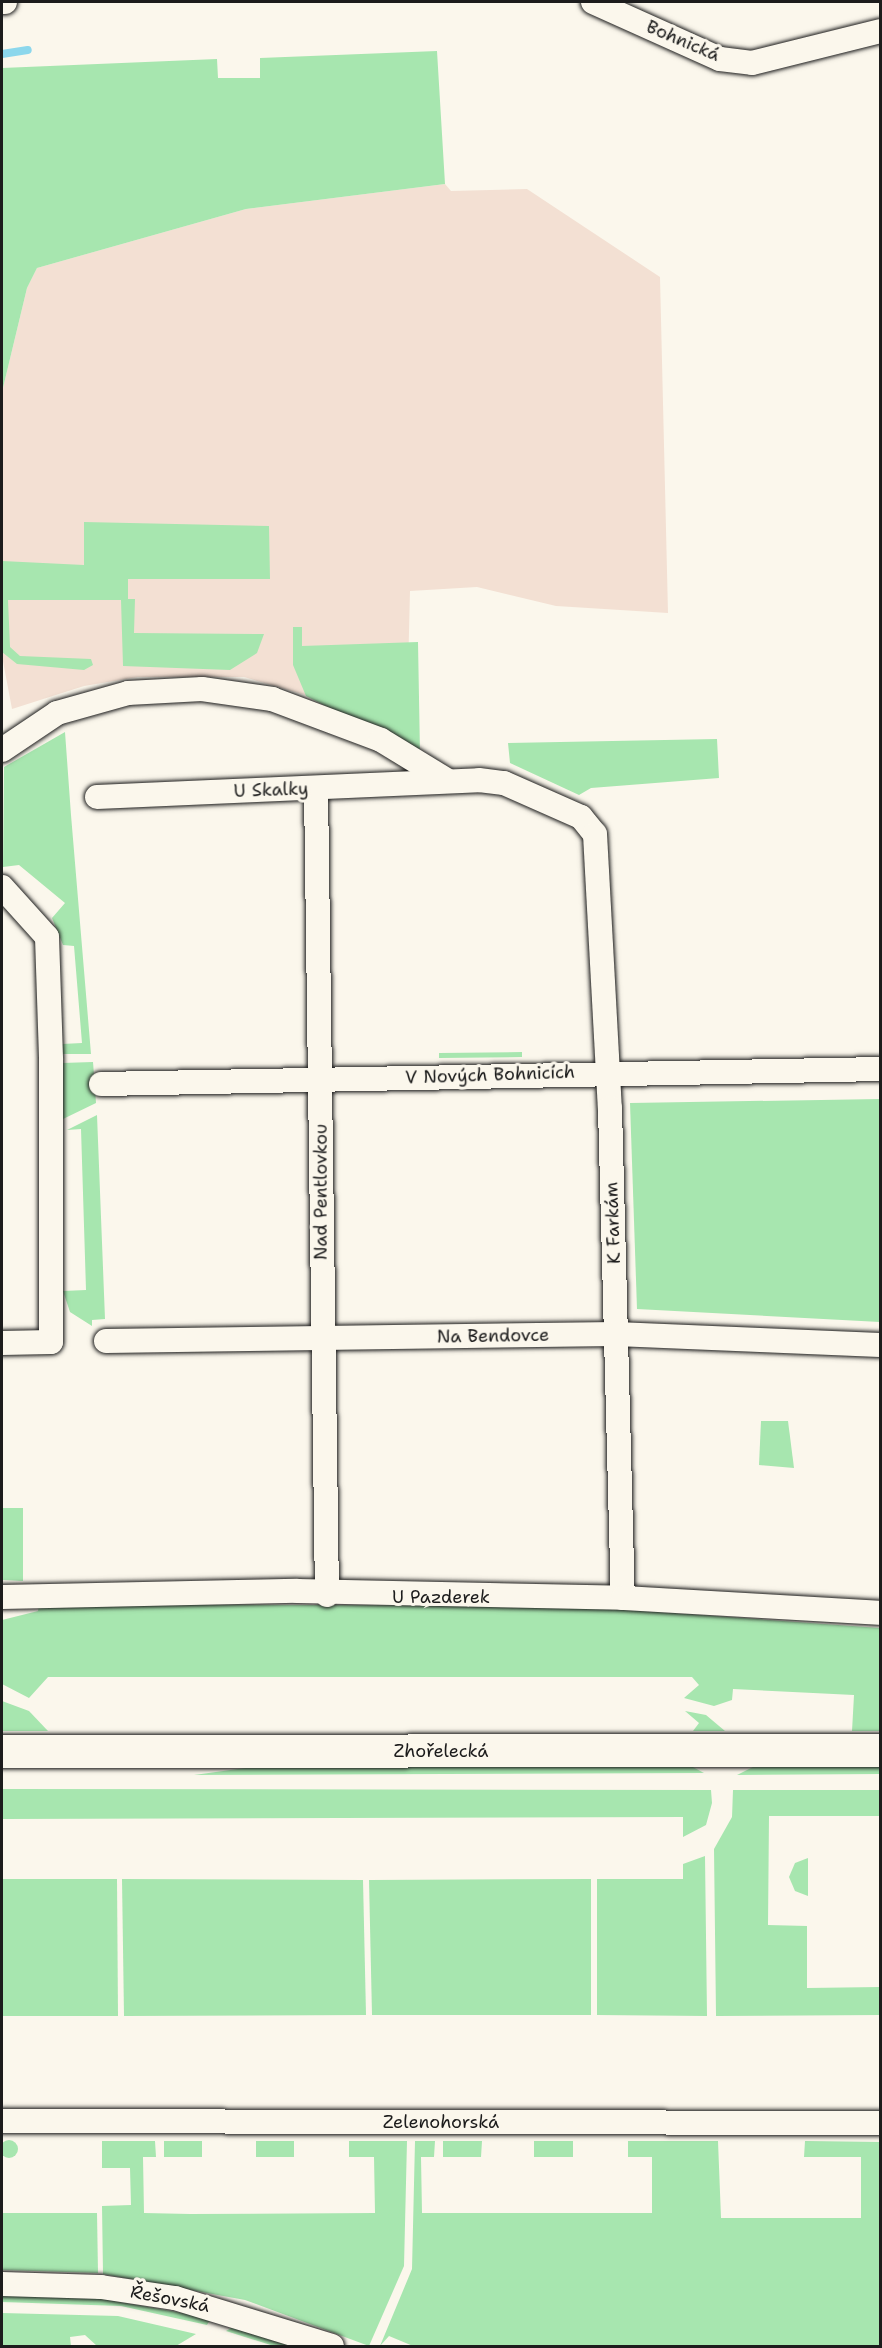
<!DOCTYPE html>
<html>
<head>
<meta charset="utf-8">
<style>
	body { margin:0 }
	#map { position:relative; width:882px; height:2348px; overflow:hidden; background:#fbf7ec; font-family:"Shantell Sans",sans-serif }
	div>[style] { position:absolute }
	.built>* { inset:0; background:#f3e0d3 }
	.green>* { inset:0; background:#a7e6af }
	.round { border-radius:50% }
	.stream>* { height:8px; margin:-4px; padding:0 4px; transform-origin:4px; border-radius:4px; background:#8cd7ec }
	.roads { filter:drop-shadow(0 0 2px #1c1c1c) drop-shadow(0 0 2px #1c1c1c) }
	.street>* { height:24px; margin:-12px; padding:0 12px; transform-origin:12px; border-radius:12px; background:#fbf7ec }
	.secondary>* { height:33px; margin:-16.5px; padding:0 16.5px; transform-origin:16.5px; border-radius:16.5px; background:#fbf7ec }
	span { translate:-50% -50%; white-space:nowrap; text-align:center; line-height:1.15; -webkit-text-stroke:6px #fbf7ec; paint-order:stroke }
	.street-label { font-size:18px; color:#1c1c1c }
	.frame { position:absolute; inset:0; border:3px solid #1c1c1c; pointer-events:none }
</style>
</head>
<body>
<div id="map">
	<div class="built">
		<div style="clip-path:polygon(445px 184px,451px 191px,527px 189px,660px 277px,668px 613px,556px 606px,477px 587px,410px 591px,408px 673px,319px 699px,244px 677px,138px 677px,84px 686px,12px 709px,2px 656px,2px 392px,27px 288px,37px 268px,246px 209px)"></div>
	</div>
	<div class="green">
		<div style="clip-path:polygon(437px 51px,445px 184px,246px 209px,37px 268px,27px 288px,2px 392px,2px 68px,217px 59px,218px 78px,260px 78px,260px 58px)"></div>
		<div style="clip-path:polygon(84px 522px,269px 526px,270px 579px,128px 579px,128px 599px,135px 599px,134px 633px,264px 634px,257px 653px,230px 670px,123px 666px,121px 600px,8px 600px,10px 647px,20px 656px,91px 659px,93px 665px,84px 670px,17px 664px,2px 652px,2px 561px,84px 565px)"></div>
		<div style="clip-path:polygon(293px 627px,302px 627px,302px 646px,418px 642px,420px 754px,306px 696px,293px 665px)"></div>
		<div style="clip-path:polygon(65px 732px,71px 815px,91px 1054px,61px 1054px,62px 1044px,82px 1043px,74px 946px,63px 945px,52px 918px,65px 903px,19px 865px,3px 867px,4px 767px)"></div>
		<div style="clip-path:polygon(717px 739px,719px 778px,591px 788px,579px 795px,510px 763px,508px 743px)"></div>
		<div style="clip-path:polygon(522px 1052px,522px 1057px,439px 1058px,439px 1053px)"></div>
		<div style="clip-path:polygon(93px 1062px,96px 1103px,63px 1119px,62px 1063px)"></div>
		<div style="clip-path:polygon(880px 1099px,880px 1322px,637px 1309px,630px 1103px)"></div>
		<div style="clip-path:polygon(97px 1115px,105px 1319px,92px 1320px,92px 1326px,70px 1312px,63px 1291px,86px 1290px,81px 1129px,67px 1130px)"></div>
		<div style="clip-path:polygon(761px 1421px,788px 1421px,794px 1468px,759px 1465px)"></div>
		<div style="clip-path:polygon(2px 1508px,23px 1508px,23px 1581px,3px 1580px)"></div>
		<div style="clip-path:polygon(39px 1604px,576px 1606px,880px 1628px,880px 1731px,852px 1731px,854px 1695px,733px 1689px,732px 1700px,714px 1706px,684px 1698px,699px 1685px,692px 1677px,48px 1677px,29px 1698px,2px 1684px,2px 1620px,38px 1611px)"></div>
		<div style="clip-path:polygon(2px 1701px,29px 1711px,48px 1731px,2px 1731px)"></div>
		<div style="clip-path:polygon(685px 1711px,706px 1715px,725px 1731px,693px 1731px,699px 1723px)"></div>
		<div style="clip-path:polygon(266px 1765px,691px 1766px,704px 1773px,194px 1775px)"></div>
		<div style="clip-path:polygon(757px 1765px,880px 1766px,880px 1774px,737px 1775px)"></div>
		<div style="clip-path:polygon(2px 1789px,711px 1790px,712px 1803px,706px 1825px,683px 1837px,683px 1817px,2px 1819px)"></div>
		<div style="clip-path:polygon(733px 1790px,880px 1790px,880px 1816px,769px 1816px,768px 1925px,807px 1926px,807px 1988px,880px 1987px,880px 2015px,716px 2016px,714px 1849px,732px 1817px)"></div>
		<div style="clip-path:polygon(705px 1856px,707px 2016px,597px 2015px,597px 1879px,683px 1879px,683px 1864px)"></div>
		<div style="clip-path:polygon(808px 1858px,808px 1896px,795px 1891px,789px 1877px,795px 1863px)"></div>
		<div style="clip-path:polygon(2px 1879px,117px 1879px,118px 2016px,2px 2016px)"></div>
		<div style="clip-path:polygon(122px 1879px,363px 1880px,366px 2015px,124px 2016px)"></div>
		<div style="clip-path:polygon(591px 1879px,591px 2015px,372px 2015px,369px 1880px)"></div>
		<div class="round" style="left:0;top:2140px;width:18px;height:18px"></div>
		<div style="clip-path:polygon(102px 2141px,155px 2141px,156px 2157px,143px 2157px,144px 2213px,190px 2214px,375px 2213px,374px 2157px,349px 2157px,349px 2141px,407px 2141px,404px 2266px,369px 2346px,245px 2300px,103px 2274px,102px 2206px,131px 2205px,130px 2168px,102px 2168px)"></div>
		<div style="clip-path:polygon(164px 2141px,202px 2141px,202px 2157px,164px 2157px)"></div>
		<div style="clip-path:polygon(256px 2141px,294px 2141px,294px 2157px,256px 2157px)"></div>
		<div style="clip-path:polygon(415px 2141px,435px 2141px,434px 2157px,421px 2157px,422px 2213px,652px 2213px,652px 2157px,628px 2157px,628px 2141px,718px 2141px,721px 2218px,861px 2218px,861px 2157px,804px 2157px,805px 2141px,880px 2142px,880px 2346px,413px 2346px,389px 2336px,380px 2346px,412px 2269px)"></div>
		<div style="clip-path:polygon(443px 2141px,482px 2141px,481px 2157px,443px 2157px)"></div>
		<div style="clip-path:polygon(534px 2141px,573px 2141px,573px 2157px,534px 2157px)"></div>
		<div style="clip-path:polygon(2px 2213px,97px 2213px,98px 2273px,2px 2270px)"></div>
		<div style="clip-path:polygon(2px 2292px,80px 2295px,211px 2318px,207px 2325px,121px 2306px,2px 2302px)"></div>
		<div style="clip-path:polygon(2px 2313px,118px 2316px,196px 2334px,176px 2346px,97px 2346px,85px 2335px,70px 2337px,71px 2346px,2px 2346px)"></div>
		<div style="clip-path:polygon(233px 2327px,303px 2346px,274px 2346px,226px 2331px)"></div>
	</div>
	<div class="stream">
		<div style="left:2px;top:54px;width:26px;rotate:-9deg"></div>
	</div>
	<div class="roads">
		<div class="street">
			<div style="left:2px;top:2px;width:3px"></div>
			<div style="left:593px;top:2px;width:139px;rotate:24.2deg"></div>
			<div style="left:720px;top:59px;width:32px;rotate:7deg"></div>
			<div style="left:752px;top:63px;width:132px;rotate:-14deg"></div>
			<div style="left:2px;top:750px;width:66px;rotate:-33.9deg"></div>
			<div style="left:57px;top:713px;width:74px;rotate:-15.7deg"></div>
			<div style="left:128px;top:693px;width:74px;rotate:-3.1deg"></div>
			<div style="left:202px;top:689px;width:71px;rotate:8.1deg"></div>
			<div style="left:272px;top:699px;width:116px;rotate:20.6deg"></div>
			<div style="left:381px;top:740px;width:75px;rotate:31.4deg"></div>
			<div style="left:316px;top:788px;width:807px;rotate:89.22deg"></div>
			<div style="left:97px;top:797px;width:382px;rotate:-2.5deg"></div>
			<div style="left:479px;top:780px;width:25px;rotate:7deg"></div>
			<div style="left:504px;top:783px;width:84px;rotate:23.8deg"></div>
			<div style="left:581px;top:817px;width:22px;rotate:51deg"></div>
			<div style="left:595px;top:834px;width:274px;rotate:86.9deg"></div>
			<div style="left:610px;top:1108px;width:490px;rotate:88.5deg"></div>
			<div style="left:2px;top:887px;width:67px;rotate:48deg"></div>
			<div style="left:47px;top:937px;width:123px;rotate:88.1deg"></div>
			<div style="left:51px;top:1060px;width:282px;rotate:90deg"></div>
			<div style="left:51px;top:1342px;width:49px;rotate:178.8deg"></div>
			<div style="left:101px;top:1084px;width:779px;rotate:-1.1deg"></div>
			<div style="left:106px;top:1341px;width:510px;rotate:-0.79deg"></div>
			<div style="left:616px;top:1334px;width:264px;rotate:2.4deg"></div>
			<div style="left:2px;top:1597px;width:295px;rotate:-1.2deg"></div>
			<div style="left:297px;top:1591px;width:326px;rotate:1.2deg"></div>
			<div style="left:623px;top:1598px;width:257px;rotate:3.3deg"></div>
			<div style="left:2px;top:2121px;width:878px;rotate:0.13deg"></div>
			<div style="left:2px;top:2284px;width:99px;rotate:1.7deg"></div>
			<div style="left:101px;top:2287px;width:75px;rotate:8.5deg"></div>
			<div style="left:175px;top:2298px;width:164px;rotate:17deg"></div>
		</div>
		<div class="secondary">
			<div style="left:2px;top:1751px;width:878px;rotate:-0.07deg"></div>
		</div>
	</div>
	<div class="street-label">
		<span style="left:683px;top:41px;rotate:23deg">Bohnická</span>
		<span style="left:271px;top:790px;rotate:-2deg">U Skalky</span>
		<span style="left:490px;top:1075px;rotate:-2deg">V Nových Bohnicích</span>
		<span style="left:321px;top:1192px;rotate:-90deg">Nad Pentlovkou</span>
		<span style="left:613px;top:1223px;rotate:-92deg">K Farkám</span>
		<span style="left:493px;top:1336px;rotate:-1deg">Na Bendovce</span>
		<span style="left:441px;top:1597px">U Pazderek</span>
		<span style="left:441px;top:1751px">Zhořelecká</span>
		<span style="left:441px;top:2122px">Zelenohorská</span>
		<span style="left:170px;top:2299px;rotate:11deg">Řešovská</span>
	</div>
	<div class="frame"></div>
</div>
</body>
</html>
